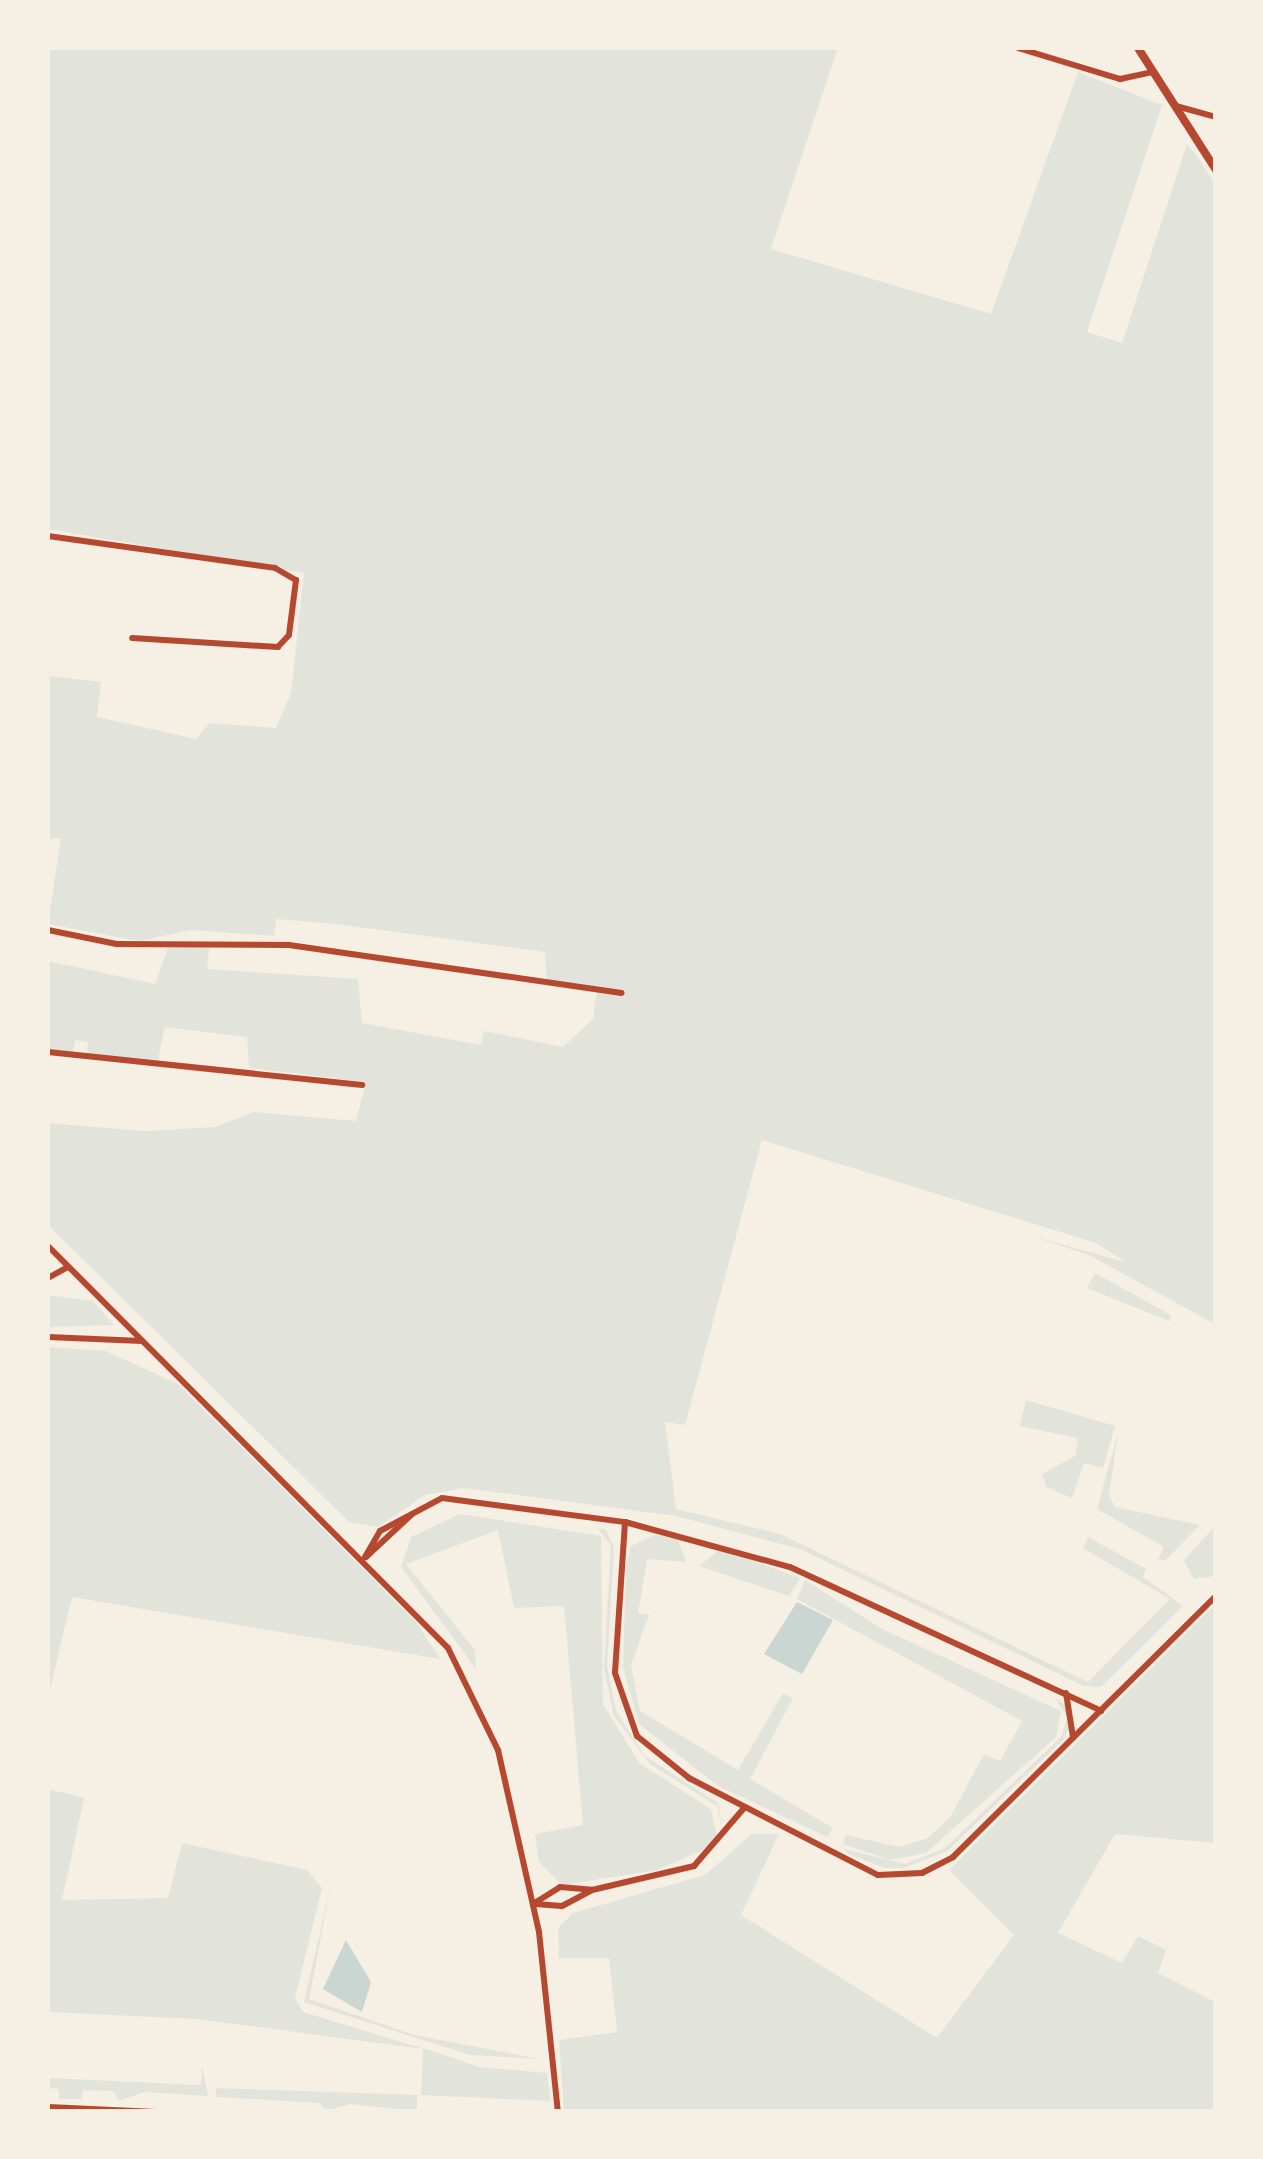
<!DOCTYPE html>
<html>
<head>
<meta charset="utf-8">
<style>
	body { margin:0 }
	#map { position:relative; width:1263px; height:2159px; overflow:hidden; background:#f6efe4; font-family:Inter,sans-serif }
	div>[style] { position:absolute }
	.green>* { inset:0; background:#e2e4dc }
	.water>* { inset:0; background:#c9d6d2 }
	.minor>* { height:6px; margin:-3px; padding:0 3px; transform-origin:3px; border-radius:3px; background:#b5482f }
	.tertiary>* { height:8px; margin:-4px; padding:0 4px; transform-origin:4px; border-radius:4px; background:#b5482f }
	span { translate:-50% -50%; white-space:nowrap; text-align:center; line-height:1.15; -webkit-text-stroke:10px #f6efe4; paint-order:stroke }
	.frame { position:absolute; inset:0; border:50px solid #f6efe4; pointer-events:none }
</style>
</head>
<body>
<div id="map">
	<div class="green">
		<div style="clip-path:polygon(48px 48px,838px 48px,771px 249px,991px 314px,1078px 72px,1162px 105px,1087px 332px,1122px 343px,1187px 144px,1200px 160px,1216px 186px,1215px 1324px,1089px 1255px,1031px 1236px,1126px 1262px,1096px 1243px,762px 1140px,685px 1425px,665px 1422px,676px 1509px,780px 1534px,1088px 1682px,1170px 1599px,1083px 1548px,1088px 1537px,1146px 1569px,1143px 1577px,1183px 1606px,1101px 1687px,1084px 1686px,800px 1549px,676px 1516px,464px 1488px,425px 1495px,378px 1527px,349px 1522px,48px 1225px,48px 1123px,144px 1131px,215px 1127px,253px 1112px,356px 1121px,366px 1082px,249px 1068px,247px 1037px,165px 1027px,158px 1060px,87px 1054px,88px 1042px,75px 1040px,73px 1052px,48px 1049px,48px 961px,155px 984px,169px 945px,210px 943px,207px 969px,358px 979px,362px 1023px,481px 1045px,484px 1031px,563px 1047px,593px 1019px,597px 989px,547px 982px,545px 952px,336px 924px,276px 919px,274px 936px,191px 930px,139px 941px,48px 924px,61px 838px,48px 839px,48px 676px,101px 682px,97px 717px,196px 739px,210px 723px,276px 728px,291px 693px,304px 573px,48px 529px)"></div>
		<div style="clip-path:polygon(1095px 1273px,1171px 1315px,1169px 1321px,1087px 1288px)"></div>
		<div style="clip-path:polygon(48px 1295px,93px 1301px,114px 1325px,48px 1327px)"></div>
		<div style="clip-path:polygon(48px 1347px,106px 1351px,178px 1384px,416px 1622px,440px 1659px,72px 1597px,48px 1698px)"></div>
		<div style="clip-path:polygon(1026px 1400px,1115px 1426px,1103px 1468px,1084px 1463px,1072px 1498px,1046px 1487px,1042px 1474px,1075px 1456px,1078px 1438px,1020px 1426px)"></div>
		<div style="clip-path:polygon(1118px 1433px,1109px 1495px,1115px 1507px,1200px 1525px,1166px 1560px,1158px 1559px,1164px 1547px,1097px 1509px)"></div>
		<div style="clip-path:polygon(460px 1514px,601px 1536px,603px 1704px,639px 1763px,711px 1809px,717px 1837px,705px 1849px,657px 1870px,562px 1885px,539px 1862px,535px 1834px,583px 1825px,564px 1606px,514px 1608px,498px 1530px,406px 1564px,475px 1650px,476px 1669px,401px 1567px,411px 1537px)"></div>
		<div style="clip-path:polygon(1215px 1526px,1215px 1576px,1194px 1579px,1184px 1560px)"></div>
		<div style="clip-path:polygon(597px 1528px,606px 1530px,614px 1547px,607px 1666px,616px 1711px,645px 1756px,718px 1803px,723px 1830px,717px 1806px,650px 1764px,614px 1716px,604px 1668px,611px 1545px)"></div>
		<div style="clip-path:polygon(655px 1535px,678px 1540px,686px 1562px,647px 1559px,638px 1613px,649px 1615px,631px 1665px,640px 1711px,738px 1770px,783px 1693px,793px 1698px,750px 1779px,833px 1828px,827px 1837px,718px 1786px,639px 1724px,623px 1668px,626px 1568px,631px 1546px)"></div>
		<div style="clip-path:polygon(719px 1550px,748px 1559px,800px 1578px,789px 1596px,699px 1566px)"></div>
		<div style="clip-path:polygon(805px 1580px,882px 1629px,1061px 1711px,1056px 1737px,926px 1853px,890px 1860px,843px 1844px,846px 1835px,899px 1847px,928px 1838px,951px 1816px,984px 1754px,1000px 1761px,1022px 1721px,797px 1599px)"></div>
		<div style="clip-path:polygon(1215px 1605px,1215px 1843px,1115px 1834px,1058px 1933px,1122px 1963px,1138px 1936px,1166px 1950px,1158px 1973px,1215px 2002px,1215px 2111px,564px 2111px,559px 2040px,617px 2032px,609px 1958px,559px 1958px,558px 1928px,573px 1913px,705px 1875px,752px 1834px,779px 1834px,741px 1915px,937px 2038px,1014px 1935px,949px 1870px)"></div>
		<div style="clip-path:polygon(1054px 1696px,1067px 1707px,1070px 1726px,1064px 1739px,947px 1851px,904px 1868px,885px 1868px,848px 1854px,844px 1849px,905px 1864px,945px 1848px,1062px 1736px,1067px 1717px)"></div>
		<div style="clip-path:polygon(48px 1789px,84px 1798px,62px 1900px,168px 1898px,182px 1843px,307px 1870px,322px 1888px,295px 1998px,303px 2012px,451px 2057px,478px 2067px,547px 2073px,550px 2101px,421px 2095px,423px 2049px,197px 2019px,48px 2012px)"></div>
		<div style="clip-path:polygon(332px 1880px,309px 1999px,414px 2035px,540px 2059px,470px 2055px,304px 2002px)"></div>
		<div style="clip-path:polygon(202px 2066px,208px 2096px,144px 2092px,119px 2101px,113px 2091px,83px 2090px,82px 2099px,59px 2099px,59px 2089px,48px 2088px,48px 2078px,201px 2085px)"></div>
		<div style="clip-path:polygon(216px 2088px,417px 2095px,417px 2111px,350px 2104px,325px 2111px,320px 2103px,216px 2097px)"></div>
	</div>
	<div class="water">
		<div style="clip-path:polygon(797px 1602px,833px 1620px,802px 1674px,764px 1654px)"></div>
		<div style="clip-path:polygon(346px 1940px,371px 1982px,362px 2012px,323px 1989px)"></div>
	</div>
	<div class="minor">
		<div style="left:1018px;top:48px;width:107px;rotate:16.9deg"></div>
		<div style="left:1120px;top:79px;width:34px;rotate:-12deg"></div>
		<div style="left:1176px;top:106px;width:41px;rotate:15.4deg"></div>
		<div style="left:48px;top:536px;width:229px;rotate:8deg"></div>
		<div style="left:275px;top:568px;width:24px;rotate:30deg"></div>
		<div style="left:296px;top:580px;width:55px;rotate:97.3deg"></div>
		<div style="left:289px;top:635px;width:16px;rotate:133deg"></div>
		<div style="left:278px;top:647px;width:146px;rotate:-176.5deg"></div>
		<div style="left:48px;top:930px;width:70px;rotate:11.5deg"></div>
		<div style="left:117px;top:944px;width:172px;rotate:0.3deg"></div>
		<div style="left:289px;top:945px;width:336px;rotate:8.2deg"></div>
		<div style="left:48px;top:1052px;width:316px;rotate:6deg"></div>
		<div style="left:48px;top:1246px;width:567px;rotate:45.14deg"></div>
		<div style="left:448px;top:1648px;width:114px;rotate:63.9deg"></div>
		<div style="left:498px;top:1750px;width:187px;rotate:77.3deg"></div>
		<div style="left:539px;top:1932px;width:181px;rotate:84deg"></div>
		<div style="left:48px;top:1278px;width:23px;rotate:-29deg"></div>
		<div style="left:48px;top:1337px;width:94px;rotate:2.4deg"></div>
		<div style="left:625px;top:1522px;width:151px;rotate:93.8deg"></div>
		<div style="left:615px;top:1673px;width:67px;rotate:70.8deg"></div>
		<div style="left:637px;top:1736px;width:67px;rotate:38.9deg"></div>
		<div style="left:689px;top:1778px;width:212px;rotate:27.2deg"></div>
		<div style="left:878px;top:1875px;width:44px;rotate:-2.6deg"></div>
		<div style="left:922px;top:1873px;width:35px;rotate:-27deg"></div>
		<div style="left:953px;top:1857px;width:371px;rotate:-44.8deg"></div>
		<div style="left:365px;top:1557px;width:30px;rotate:-60deg"></div>
		<div style="left:380px;top:1531px;width:70px;rotate:-28deg"></div>
		<div style="left:442px;top:1498px;width:185px;rotate:7.5deg"></div>
		<div style="left:625px;top:1522px;width:171px;rotate:15.3deg"></div>
		<div style="left:790px;top:1567px;width:343px;rotate:24.8deg"></div>
		<div style="left:366px;top:1557px;width:62px;rotate:-43deg"></div>
		<div style="left:1066px;top:1693px;width:45px;rotate:81deg"></div>
		<div style="left:533px;top:1904px;width:32px;rotate:-32deg"></div>
		<div style="left:560px;top:1887px;width:32px;rotate:5deg"></div>
		<div style="left:592px;top:1890px;width:105px;rotate:-13.2deg"></div>
		<div style="left:694px;top:1866px;width:77px;rotate:-49.2deg"></div>
		<div style="left:535px;top:1904px;width:27px;rotate:4deg"></div>
		<div style="left:562px;top:1906px;width:34px;rotate:-28deg"></div>
		<div style="left:48px;top:2107px;width:108px;rotate:2.7deg"></div>
	</div>
	<div class="tertiary">
		<div style="left:1138px;top:48px;width:145px;rotate:57.4deg"></div>
	</div>
	<div class="frame"></div>
</div>
</body>
</html>
